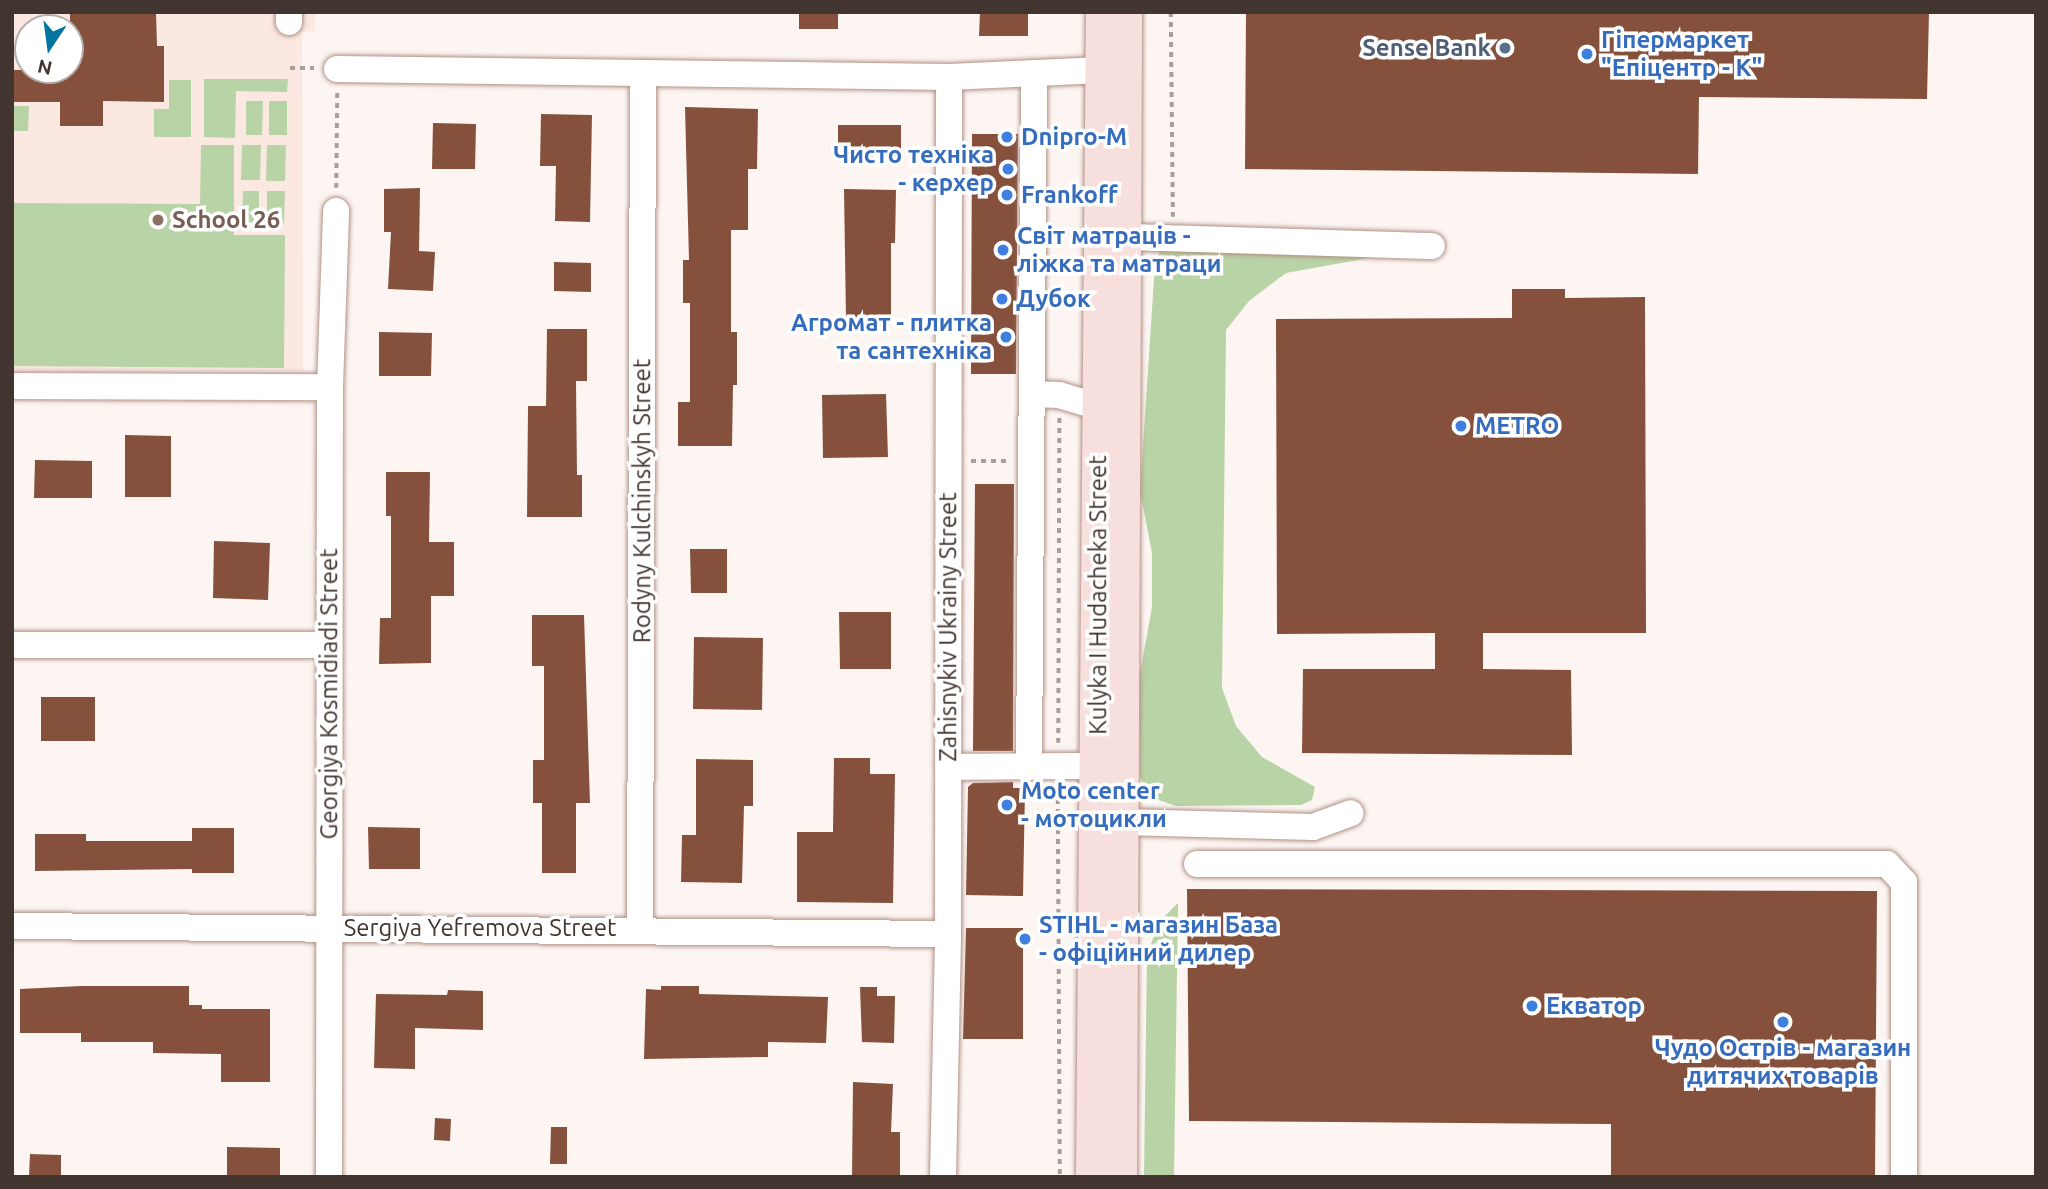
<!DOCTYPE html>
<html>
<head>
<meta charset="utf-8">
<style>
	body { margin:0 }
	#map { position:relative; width:2048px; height:1189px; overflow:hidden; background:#fcf5f2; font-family:Ubuntu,sans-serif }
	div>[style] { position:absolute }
	.built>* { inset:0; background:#fae8e1 }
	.green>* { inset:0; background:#b8d3a5 }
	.building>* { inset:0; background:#85513d }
	.path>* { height:3.5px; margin-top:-1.75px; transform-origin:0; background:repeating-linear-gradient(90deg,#a99f9a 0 5px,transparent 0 10px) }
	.roads { filter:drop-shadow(0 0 2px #b29084) drop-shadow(0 0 2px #b29084) }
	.minor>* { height:26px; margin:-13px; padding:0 13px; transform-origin:13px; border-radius:13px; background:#fff }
	.major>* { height:33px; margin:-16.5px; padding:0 16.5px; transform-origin:16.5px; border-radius:16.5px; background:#f7dfdd }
	.dots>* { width:19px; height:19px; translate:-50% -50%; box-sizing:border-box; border:4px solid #fff; border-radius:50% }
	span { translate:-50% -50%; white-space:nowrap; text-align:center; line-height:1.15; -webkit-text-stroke:7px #fff; paint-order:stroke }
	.shop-label { font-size:24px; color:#366cbe; font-weight:700 }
	.left { translate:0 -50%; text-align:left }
	.right { translate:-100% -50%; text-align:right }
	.service-label { font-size:24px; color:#4e5e75; font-weight:700 }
	.education-label { font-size:24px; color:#785e54; font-weight:700 }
	.street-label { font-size:24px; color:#42342e }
	.frame { position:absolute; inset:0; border:14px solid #42342e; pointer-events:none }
	.north { position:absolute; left:14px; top:14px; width:70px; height:70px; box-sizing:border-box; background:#fff; border:2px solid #b3aeab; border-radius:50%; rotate:193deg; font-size:19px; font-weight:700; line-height:28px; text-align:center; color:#42342e }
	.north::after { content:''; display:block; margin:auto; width:24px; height:32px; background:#03759f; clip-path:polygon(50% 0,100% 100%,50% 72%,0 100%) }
</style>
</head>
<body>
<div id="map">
	<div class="built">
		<div style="clip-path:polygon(evenodd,12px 12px,315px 12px,315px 31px,302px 32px,303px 371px,12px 372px,12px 12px,28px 28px,70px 28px,70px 70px,28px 70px,28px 28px)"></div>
	</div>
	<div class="green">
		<div style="clip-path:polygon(204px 79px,288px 79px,287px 92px,236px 91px,235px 138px,204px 137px)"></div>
		<div style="clip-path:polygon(169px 80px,191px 80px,191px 137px,154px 137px,154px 109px,169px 109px)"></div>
		<div style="clip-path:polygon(246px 101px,263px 101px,262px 135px,246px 135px)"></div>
		<div style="clip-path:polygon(269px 101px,287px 101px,287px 135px,269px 135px)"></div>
		<div style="clip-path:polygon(12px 106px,29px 106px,28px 131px,12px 131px)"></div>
		<div style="clip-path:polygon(201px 145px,234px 145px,234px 235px,285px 235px,284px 368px,12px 366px,12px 203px,200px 204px)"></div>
		<div style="clip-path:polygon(242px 145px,261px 145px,260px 180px,241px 180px)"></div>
		<div style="clip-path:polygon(267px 145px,286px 145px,285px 181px,266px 181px)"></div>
		<div style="clip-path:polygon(243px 191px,259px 191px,259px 223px,242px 223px)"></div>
		<div style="clip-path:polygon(267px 191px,285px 191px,284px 224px,267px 224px)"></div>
		<div style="clip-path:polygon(1160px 251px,1391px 254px,1286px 273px,1249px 301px,1226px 330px,1222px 688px,1236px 726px,1262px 757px,1315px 787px,1312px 800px,1301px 805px,1176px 806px,1153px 798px,1140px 777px,1139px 679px,1152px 607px,1152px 553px,1140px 491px,1155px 264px)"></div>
		<div style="clip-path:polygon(1178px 903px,1174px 1177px,1144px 1177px,1147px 954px,1160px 921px)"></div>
	</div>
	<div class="building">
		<div style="clip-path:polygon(70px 12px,156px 12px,157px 46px,164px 46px,164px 102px,103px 101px,103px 126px,60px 126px,60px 102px,12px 102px,12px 70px,70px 70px)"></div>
		<div style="clip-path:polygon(799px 12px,838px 12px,838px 29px,799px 29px)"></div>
		<div style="clip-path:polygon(980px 12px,1028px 12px,1028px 36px,979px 36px)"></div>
		<div style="clip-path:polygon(1246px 12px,1929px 12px,1927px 99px,1699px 97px,1698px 174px,1245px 169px)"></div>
		<div style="clip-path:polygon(685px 107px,758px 109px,757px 169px,748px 169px,748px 230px,731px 230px,731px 332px,737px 332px,737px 385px,733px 385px,732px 446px,678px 446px,678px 402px,690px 402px,690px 303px,683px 303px,683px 260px,689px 260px)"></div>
		<div style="clip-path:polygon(541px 114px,592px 115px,590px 222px,555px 221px,556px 166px,540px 166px)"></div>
		<div style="clip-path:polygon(433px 123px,476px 124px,475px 169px,432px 169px)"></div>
		<div style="clip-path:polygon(838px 125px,901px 125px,901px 158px,838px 158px)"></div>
		<div style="clip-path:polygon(972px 134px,1018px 134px,1016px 374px,971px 374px)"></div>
		<div style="clip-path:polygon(420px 188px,419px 251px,435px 252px,433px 291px,388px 289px,391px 232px,384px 232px,384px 189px)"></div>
		<div style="clip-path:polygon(844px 189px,896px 190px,895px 243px,891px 243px,891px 319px,846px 319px)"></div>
		<div style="clip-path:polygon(554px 262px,591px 263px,591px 292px,554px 291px)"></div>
		<div style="clip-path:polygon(1512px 289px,1565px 289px,1565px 298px,1645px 297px,1646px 633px,1483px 633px,1483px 669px,1571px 670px,1572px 755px,1302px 753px,1303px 669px,1435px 669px,1435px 633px,1277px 634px,1276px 319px,1512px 318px)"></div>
		<div style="clip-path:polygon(547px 329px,587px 329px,587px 381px,576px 381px,577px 475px,582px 475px,582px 517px,527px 517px,528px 406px,546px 406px)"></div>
		<div style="clip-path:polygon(379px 332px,432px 333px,431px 376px,379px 376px)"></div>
		<div style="clip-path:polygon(886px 394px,888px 457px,823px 458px,822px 395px)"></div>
		<div style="clip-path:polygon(125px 435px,171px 436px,171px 497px,125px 497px)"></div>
		<div style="clip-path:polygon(35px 460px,92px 461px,92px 498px,34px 498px)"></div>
		<div style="clip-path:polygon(386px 472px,430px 472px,429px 542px,454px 542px,454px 596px,431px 596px,431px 663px,379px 664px,380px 618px,391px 618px,391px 516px,386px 516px)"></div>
		<div style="clip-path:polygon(975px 484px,1014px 484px,1013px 751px,973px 751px)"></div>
		<div style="clip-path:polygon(214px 541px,270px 543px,268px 600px,213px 598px)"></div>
		<div style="clip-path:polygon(690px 549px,727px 549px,727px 593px,691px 593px)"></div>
		<div style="clip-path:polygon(839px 612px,891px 612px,891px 669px,840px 669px)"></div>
		<div style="clip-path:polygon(532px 615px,584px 615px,590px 803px,576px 803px,576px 873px,542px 873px,542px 803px,533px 803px,533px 760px,544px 760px,544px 666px,532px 666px)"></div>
		<div style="clip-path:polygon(694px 637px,763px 638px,762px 710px,693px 709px)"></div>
		<div style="clip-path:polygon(41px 697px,95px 697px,95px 741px,41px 741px)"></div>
		<div style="clip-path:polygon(834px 758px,870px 758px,870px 774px,895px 774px,893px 903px,797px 902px,797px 832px,833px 832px)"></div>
		<div style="clip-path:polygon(696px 759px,753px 760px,753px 806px,744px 806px,742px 883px,681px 882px,682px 835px,696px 835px)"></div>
		<div style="clip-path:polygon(1013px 782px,1013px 788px,1025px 788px,1023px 896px,966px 895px,968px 787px,973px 783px)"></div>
		<div style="clip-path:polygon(368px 827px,420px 828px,420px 869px,369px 869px)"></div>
		<div style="clip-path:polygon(192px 828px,234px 828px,234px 873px,192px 873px,192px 869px,35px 871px,35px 834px,86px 834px,86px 841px,192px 841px)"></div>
		<div style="clip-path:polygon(1187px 889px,1877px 891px,1875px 1177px,1611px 1177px,1611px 1124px,1189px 1121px)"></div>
		<div style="clip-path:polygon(966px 928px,1023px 928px,1023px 1039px,963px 1039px)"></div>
		<div style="clip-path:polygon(81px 986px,189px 986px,189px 1005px,202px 1005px,202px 1009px,270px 1009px,270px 1082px,221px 1082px,221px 1054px,153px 1053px,153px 1042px,81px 1042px,81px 1033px,20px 1033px,20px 989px)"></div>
		<div style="clip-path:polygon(661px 986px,699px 986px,699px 994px,828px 997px,826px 1043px,768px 1042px,768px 1057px,644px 1059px,646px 989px,661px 990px)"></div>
		<div style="clip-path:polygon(860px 987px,877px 987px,877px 996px,895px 996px,894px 1043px,862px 1042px)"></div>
		<div style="clip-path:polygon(448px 990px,483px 991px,483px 1030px,415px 1028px,415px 1069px,374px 1068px,376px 994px,447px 995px)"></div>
		<div style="clip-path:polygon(853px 1082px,893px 1084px,891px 1132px,900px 1132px,900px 1177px,852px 1177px)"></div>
		<div style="clip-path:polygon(435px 1118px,451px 1119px,450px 1141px,434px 1140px)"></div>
		<div style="clip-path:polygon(551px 1127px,567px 1127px,567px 1164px,550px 1164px)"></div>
		<div style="clip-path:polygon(227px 1147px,280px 1148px,280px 1177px,227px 1177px)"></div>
		<div style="clip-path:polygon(30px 1154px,61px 1155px,61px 1177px,29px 1177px)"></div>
	</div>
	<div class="path">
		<div style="left:1171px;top:12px;width:205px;rotate:89.4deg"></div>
		<div style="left:290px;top:68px;width:24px"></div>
		<div style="left:336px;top:188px;width:97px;rotate:-89.4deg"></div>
		<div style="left:971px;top:461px;width:38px"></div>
		<div style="left:1058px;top:743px;width:325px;rotate:-89.8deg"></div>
		<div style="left:1058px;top:789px;width:388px;rotate:89.7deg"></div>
	</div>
	<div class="roads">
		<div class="minor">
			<div style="left:289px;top:22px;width:10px;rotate:-90deg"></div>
			<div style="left:337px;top:69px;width:612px;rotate:0.75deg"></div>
			<div style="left:949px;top:77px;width:153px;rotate:-2.6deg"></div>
			<div style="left:1126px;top:237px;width:306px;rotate:1.7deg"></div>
			<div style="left:12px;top:386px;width:318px;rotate:0.2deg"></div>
			<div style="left:1032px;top:394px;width:27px;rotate:2deg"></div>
			<div style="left:1059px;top:395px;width:42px;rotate:16.7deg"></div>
			<div style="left:12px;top:645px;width:316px"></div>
			<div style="left:948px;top:767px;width:149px;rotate:-0.4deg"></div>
			<div style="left:1029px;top:767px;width:694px;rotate:-89.59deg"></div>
			<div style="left:1123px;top:822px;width:190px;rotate:1.5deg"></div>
			<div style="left:1313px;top:827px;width:40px;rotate:-20.2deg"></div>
			<div style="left:1197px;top:864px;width:690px"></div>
			<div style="left:1887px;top:864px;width:25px;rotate:47deg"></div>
			<div style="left:1904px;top:882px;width:295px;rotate:90deg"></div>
			<div style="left:12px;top:926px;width:936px;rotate:0.49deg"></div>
			<div style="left:640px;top:929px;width:856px;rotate:-89.8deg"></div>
			<div style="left:329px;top:1177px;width:790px;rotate:-89.93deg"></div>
			<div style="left:330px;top:387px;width:176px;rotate:-88deg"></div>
			<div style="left:943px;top:1177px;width:243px;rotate:-88.8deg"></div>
			<div style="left:948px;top:934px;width:857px;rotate:-89.93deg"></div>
		</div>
		<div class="major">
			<div style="left:1092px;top:1177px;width:1165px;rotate:-89.51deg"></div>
			<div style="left:1120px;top:1177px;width:1165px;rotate:-89.75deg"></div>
		</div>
	</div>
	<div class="dots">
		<div style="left:1505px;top:48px;background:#5c6f8a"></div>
		<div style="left:1587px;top:54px;background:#3f7fe0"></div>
		<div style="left:1007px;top:137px;background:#3f7fe0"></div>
		<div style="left:1008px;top:169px;background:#3f7fe0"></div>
		<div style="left:1007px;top:195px;background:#3f7fe0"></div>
		<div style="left:158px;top:220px;background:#8d6e63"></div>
		<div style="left:1003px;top:250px;background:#3f7fe0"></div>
		<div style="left:1002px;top:299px;background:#3f7fe0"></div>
		<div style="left:1006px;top:337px;background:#3f7fe0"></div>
		<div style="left:1461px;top:426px;background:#3f7fe0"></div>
		<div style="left:1007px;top:805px;background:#3f7fe0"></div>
		<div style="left:1025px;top:939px;background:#3f7fe0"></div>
		<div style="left:1532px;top:1006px;background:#3f7fe0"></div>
		<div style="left:1783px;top:1022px;background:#3f7fe0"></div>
	</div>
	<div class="shop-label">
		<span class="left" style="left:1601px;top:54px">Гіпермаркет<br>"Епіцентр - К"</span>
		<span class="left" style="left:1021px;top:137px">Dnipro-M</span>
		<span class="right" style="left:994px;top:169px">Чисто техніка<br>- керхер</span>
		<span class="left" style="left:1021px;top:195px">Frankoff</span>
		<span class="left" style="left:1017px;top:250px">Світ матраців -<br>ліжка та матраци</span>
		<span class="left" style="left:1016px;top:299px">Дубок</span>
		<span class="right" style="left:992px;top:337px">Агромат - плитка<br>та сантехніка</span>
		<span class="left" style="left:1475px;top:426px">METRO</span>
		<span class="left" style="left:1021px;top:805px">Moto center<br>- мотоцикли</span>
		<span class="left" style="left:1039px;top:939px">STIHL - магазин База<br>- офіційний дилер</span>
		<span class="left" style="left:1546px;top:1006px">Екватор</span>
		<span style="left:1783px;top:1062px">Чудо Острів - магазин<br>дитячих товарів</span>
	</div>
	<div class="service-label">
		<span class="right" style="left:1491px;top:48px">Sense Bank</span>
	</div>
	<div class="education-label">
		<span class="left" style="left:172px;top:220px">School 26</span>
	</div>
	<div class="street-label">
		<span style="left:642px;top:501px;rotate:-90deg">Rodyny Kulchinskyh Street</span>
		<span style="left:1098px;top:595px;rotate:-90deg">Kulyka I Hudacheka Street</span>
		<span style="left:948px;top:627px;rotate:-90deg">Zahisnykiv Ukrainy Street</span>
		<span style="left:329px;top:694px;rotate:-90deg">Georgiya Kosmidiadi Street</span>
		<span style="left:480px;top:928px">Sergiya Yefremova Street</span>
	</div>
	<div class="frame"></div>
	<div class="north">N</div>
</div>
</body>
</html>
